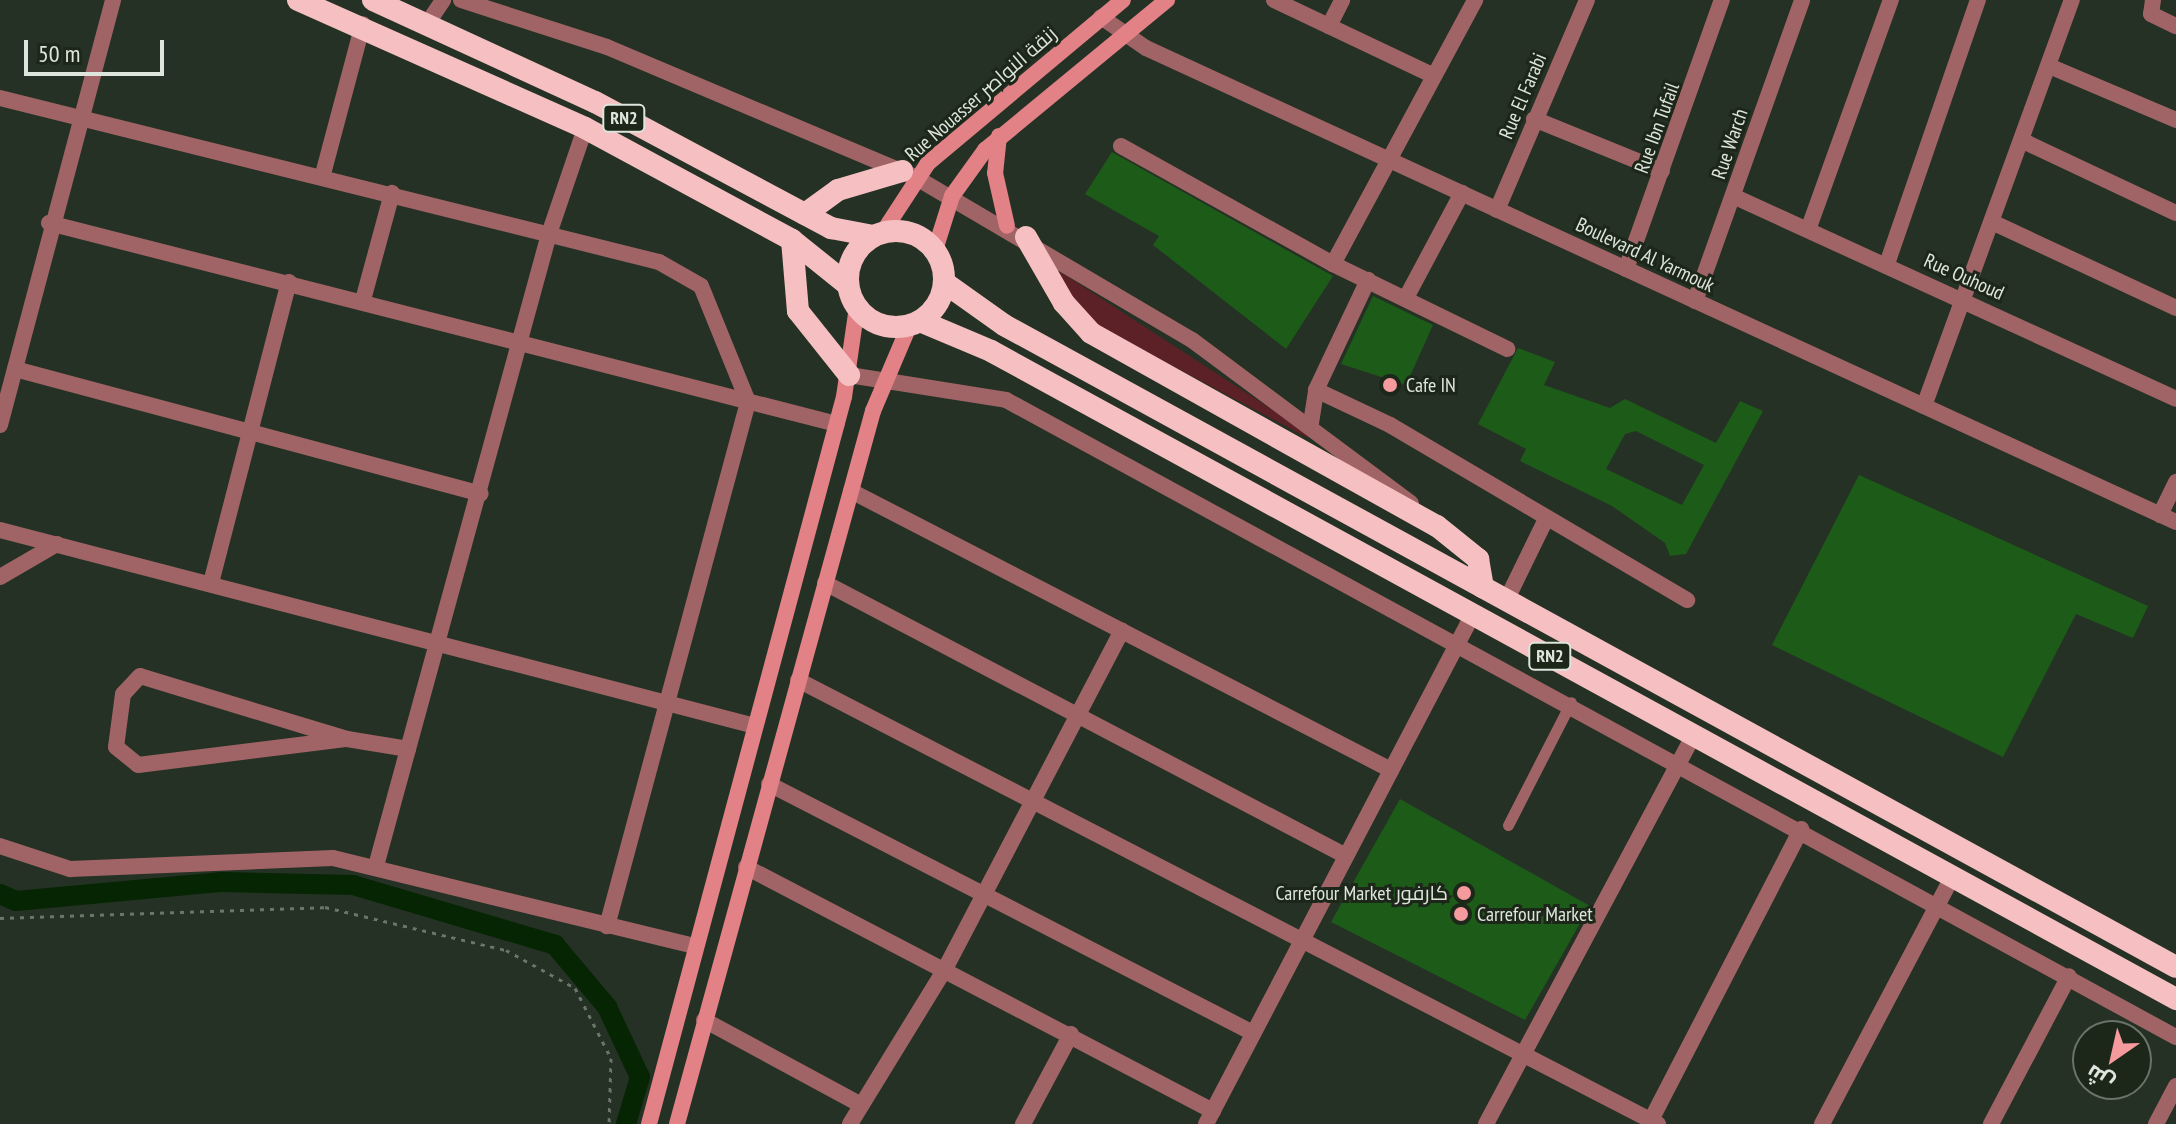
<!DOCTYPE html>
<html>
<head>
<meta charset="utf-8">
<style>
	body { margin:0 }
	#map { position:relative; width:2176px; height:1124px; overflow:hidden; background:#253124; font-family:"PT Sans Narrow",Cairo,sans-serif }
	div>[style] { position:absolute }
	.green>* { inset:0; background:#5c2127 }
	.canal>* { height:20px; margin:-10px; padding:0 10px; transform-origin:10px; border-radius:10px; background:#052503 }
	.building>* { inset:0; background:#1d5b19 }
	.path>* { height:3px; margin-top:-1.5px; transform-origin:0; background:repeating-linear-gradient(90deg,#6b756a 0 4px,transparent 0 10px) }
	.service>* { height:11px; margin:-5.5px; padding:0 5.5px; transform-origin:5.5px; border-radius:5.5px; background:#a16466 }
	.minor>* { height:16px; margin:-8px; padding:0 8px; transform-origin:8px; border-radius:8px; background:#a16466 }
	.tertiary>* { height:16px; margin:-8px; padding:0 8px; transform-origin:8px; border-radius:8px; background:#a16466 }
	.secondary>* { height:16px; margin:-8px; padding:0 8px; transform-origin:8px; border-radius:8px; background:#e28186 }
	.trunk>* { height:22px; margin:-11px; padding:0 11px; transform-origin:11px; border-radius:11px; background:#f6c0c2 }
	.trunk>.ring { margin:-11px; padding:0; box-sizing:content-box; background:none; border:22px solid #f6c0c2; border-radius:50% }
	.dots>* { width:22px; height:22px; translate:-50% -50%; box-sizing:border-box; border:4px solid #1c271a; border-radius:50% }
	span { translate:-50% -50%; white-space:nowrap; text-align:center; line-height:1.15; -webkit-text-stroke:6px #1c271a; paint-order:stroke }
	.shield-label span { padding:2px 6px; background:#1c271a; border:2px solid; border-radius:6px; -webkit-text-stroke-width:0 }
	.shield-label { font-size:18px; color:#dde5dc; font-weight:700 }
	.street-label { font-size:20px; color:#dde5dc }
	.poi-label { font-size:20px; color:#dde5dc }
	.left { translate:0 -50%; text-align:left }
	.right { translate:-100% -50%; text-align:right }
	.north { position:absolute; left:2072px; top:1020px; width:80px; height:80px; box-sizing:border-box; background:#1c271a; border:2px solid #697368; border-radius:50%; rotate:214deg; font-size:22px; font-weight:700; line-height:32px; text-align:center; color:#dde5dc }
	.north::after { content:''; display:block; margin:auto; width:28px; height:36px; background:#f59b9e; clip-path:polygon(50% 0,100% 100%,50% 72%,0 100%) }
	.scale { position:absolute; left:24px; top:40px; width:140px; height:36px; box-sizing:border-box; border:4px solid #dde5dc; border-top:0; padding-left:10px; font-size:24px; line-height:28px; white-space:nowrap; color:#dde5dc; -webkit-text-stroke:6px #1c271a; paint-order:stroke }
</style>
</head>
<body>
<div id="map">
	<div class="green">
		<div style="clip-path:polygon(1059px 271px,1308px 433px,1308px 438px,1092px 323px,1056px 277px)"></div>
	</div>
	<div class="canal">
		<div style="left:0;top:894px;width:17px;rotate:24deg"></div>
		<div style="left:16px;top:901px;width:207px;rotate:-5.3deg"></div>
		<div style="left:222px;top:882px;width:131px;rotate:1.3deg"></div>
		<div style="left:353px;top:885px;width:211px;rotate:16.5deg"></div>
		<div style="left:555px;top:945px;width:81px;rotate:50deg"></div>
		<div style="left:607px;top:1007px;width:77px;rotate:64.8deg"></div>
		<div style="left:640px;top:1077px;width:49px;rotate:106.6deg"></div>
	</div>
	<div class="building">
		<div style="clip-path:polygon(1112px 152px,1333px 276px,1286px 349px,1153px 245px,1159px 236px,1085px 194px)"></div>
		<div style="clip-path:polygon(1373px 296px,1433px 325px,1406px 385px,1341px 364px)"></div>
		<div style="clip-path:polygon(evenodd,1518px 348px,1555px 362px,1544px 385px,1610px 408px,1625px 399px,1716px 443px,1740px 401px,1763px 411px,1686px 554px,1670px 556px,1665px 543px,1612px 506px,1520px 461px,1526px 449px,1478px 424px,1518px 348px,1636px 431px,1704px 465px,1682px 505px,1606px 469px,1625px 434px,1636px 431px)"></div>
		<div style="clip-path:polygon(1859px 475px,2148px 606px,2133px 638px,2076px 614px,2003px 757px,1772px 645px)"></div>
		<div style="clip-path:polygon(1400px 799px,1590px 906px,1525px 1020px,1331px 922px)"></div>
	</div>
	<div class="path">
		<div style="left:0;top:918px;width:325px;rotate:-1.9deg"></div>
		<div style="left:325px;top:907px;width:186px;rotate:13.4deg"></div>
		<div style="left:506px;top:950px;width:79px;rotate:28.8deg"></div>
		<div style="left:575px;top:988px;width:79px;rotate:62.8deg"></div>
		<div style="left:611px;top:1058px;width:66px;rotate:91.7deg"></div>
	</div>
	<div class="service">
		<div style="left:1508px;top:825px;width:138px;rotate:-62.9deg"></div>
	</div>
	<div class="minor">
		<div style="left:461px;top:0;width:153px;rotate:17.8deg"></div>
		<div style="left:607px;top:47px;width:334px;rotate:22.9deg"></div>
		<div style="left:915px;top:177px;width:321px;rotate:30.5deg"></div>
		<div style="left:1192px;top:340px;width:273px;rotate:36.7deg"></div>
		<div style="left:1274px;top:0;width:175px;rotate:25.4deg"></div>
		<div style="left:2153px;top:0;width:14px;rotate:98deg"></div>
		<div style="left:2151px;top:14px;width:28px;rotate:26deg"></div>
		<div style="left:427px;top:24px;width:29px;rotate:-56deg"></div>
		<div style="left:1329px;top:26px;width:29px;rotate:-63deg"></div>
		<div style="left:2049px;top:66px;width:138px;rotate:23deg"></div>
		<div style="left:0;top:98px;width:679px;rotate:13.97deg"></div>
		<div style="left:659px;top:262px;width:48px;rotate:29.7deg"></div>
		<div style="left:701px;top:286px;width:125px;rotate:67.9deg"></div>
		<div style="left:748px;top:402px;width:543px;rotate:105.06deg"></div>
		<div style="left:1534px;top:119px;width:138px;rotate:22.1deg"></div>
		<div style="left:2023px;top:141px;width:169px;rotate:25.2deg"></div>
		<div style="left:1121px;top:146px;width:243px;rotate:29.1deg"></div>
		<div style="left:1333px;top:264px;width:194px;rotate:26deg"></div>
		<div style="left:323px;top:174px;width:155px;rotate:-75.1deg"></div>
		<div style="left:1733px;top:196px;width:487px;rotate:24.6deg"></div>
		<div style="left:1497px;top:210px;width:228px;rotate:-66.8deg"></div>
		<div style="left:49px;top:223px;width:813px;rotate:14.31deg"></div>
		<div style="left:1994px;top:223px;width:201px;rotate:25deg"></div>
		<div style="left:1808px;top:230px;width:245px;rotate:-70.2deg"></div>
		<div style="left:1333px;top:264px;width:300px;rotate:-61.7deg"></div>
		<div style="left:1887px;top:264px;width:279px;rotate:-71deg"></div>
		<div style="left:1626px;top:269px;width:286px;rotate:-70.4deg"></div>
		<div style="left:1407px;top:296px;width:117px;rotate:-61.9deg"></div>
		<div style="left:363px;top:300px;width:111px;rotate:-74.8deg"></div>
		<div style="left:1695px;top:301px;width:319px;rotate:-70.4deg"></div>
		<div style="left:15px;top:369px;width:482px;rotate:15deg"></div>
		<div style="left:849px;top:375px;width:159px;rotate:9deg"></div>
		<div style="left:1006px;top:400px;width:1332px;rotate:28.57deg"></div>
		<div style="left:1316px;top:390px;width:82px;rotate:25.3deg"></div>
		<div style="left:1390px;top:425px;width:345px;rotate:30.5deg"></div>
		<div style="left:1924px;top:406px;width:432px;rotate:-70deg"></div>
		<div style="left:1311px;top:423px;width:33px;rotate:-81deg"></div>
		<div style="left:1316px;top:390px;width:122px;rotate:-64.7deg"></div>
		<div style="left:0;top:425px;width:440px;rotate:-75.1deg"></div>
		<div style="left:851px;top:491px;width:608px;rotate:27.32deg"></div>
		<div style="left:2160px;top:515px;width:37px;rotate:-64deg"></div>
		<div style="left:0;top:530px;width:780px;rotate:14.55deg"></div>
		<div style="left:0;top:577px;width:66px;rotate:-30.1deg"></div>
		<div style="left:211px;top:583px;width:311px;rotate:-75.5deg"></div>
		<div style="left:825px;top:583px;width:588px;rotate:27.65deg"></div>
		<div style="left:1506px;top:601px;width:91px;rotate:-64deg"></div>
		<div style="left:798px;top:680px;width:968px;rotate:27.31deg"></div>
		<div style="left:347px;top:739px;width:216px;rotate:-163.1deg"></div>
		<div style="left:140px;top:676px;width:25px;rotate:133deg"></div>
		<div style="left:123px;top:694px;width:53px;rotate:97.5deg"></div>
		<div style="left:116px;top:747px;width:28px;rotate:39deg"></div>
		<div style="left:138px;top:765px;width:211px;rotate:-7.1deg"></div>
		<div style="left:347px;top:739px;width:62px;rotate:9.3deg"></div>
		<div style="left:769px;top:784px;width:544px;rotate:27.22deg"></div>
		<div style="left:0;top:846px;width:74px;rotate:18.2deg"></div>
		<div style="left:70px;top:869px;width:263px;rotate:-2.4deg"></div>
		<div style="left:333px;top:858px;width:373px;rotate:13.7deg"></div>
		<div style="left:376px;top:866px;width:655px;rotate:-74.69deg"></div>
		<div style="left:549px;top:234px;width:112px;rotate:-71.2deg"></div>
		<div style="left:746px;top:867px;width:527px;rotate:27.59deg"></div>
		<div style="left:704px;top:1020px;width:179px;rotate:28.4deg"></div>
		<div style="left:850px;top:1124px;width:182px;rotate:-58.5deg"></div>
		<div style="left:945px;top:969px;width:382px;rotate:-62.4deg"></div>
		<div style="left:1023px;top:1124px;width:102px;rotate:-61.9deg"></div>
		<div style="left:1206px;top:1124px;width:576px;rotate:-62.37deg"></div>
		<div style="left:1486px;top:1124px;width:442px;rotate:-61.9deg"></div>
		<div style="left:1649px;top:1124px;width:332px;rotate:-62.7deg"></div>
		<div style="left:1822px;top:1124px;width:280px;rotate:-62.2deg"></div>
		<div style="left:1991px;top:1124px;width:167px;rotate:-62.2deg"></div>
		<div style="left:2156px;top:1124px;width:43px;rotate:-62.2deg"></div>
	</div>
	<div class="tertiary">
		<div style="left:1101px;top:17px;width:55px;rotate:34.6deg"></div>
		<div style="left:1146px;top:48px;width:1134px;rotate:24.71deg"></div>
	</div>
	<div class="secondary">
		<div style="left:999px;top:136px;width:37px;rotate:96deg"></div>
		<div style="left:995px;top:173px;width:54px;rotate:77.2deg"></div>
		<div style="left:883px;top:232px;width:82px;rotate:-56.9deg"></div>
		<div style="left:928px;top:163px;width:254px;rotate:-39.9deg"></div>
		<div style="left:935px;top:250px;width:57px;rotate:-72.5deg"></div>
		<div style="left:952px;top:196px;width:57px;rotate:-54.3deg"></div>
		<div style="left:985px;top:150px;width:236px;rotate:-39.5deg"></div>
		<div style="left:649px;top:1124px;width:753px;rotate:-74.99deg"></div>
		<div style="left:844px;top:397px;width:91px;rotate:-81.8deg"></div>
		<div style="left:677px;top:1124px;width:739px;rotate:-74.63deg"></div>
		<div style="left:873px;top:411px;width:92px;rotate:-67deg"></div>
	</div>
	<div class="trunk">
		<div style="left:298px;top:0;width:314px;rotate:24deg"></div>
		<div style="left:585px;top:128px;width:235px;rotate:28.4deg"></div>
		<div style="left:792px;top:240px;width:72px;rotate:38.8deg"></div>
		<div style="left:373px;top:0;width:244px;rotate:24.7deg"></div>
		<div style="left:595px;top:102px;width:268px;rotate:28.1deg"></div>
		<div style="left:831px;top:228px;width:43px;rotate:10.8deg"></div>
		<div style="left:805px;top:214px;width:41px;rotate:-36deg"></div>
		<div style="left:838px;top:190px;width:67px;rotate:-16.5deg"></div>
		<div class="ring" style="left:848px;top:231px;width:74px;height:74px"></div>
		<div style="left:1026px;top:237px;width:76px;rotate:60.1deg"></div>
		<div style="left:1064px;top:303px;width:40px;rotate:48deg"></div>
		<div style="left:1091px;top:333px;width:396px;rotate:29.2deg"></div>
		<div style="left:1437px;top:526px;width:53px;rotate:38.8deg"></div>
		<div style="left:1478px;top:559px;width:29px;rotate:80deg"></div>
		<div style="left:792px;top:240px;width:71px;rotate:85.2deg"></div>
		<div style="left:798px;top:311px;width:82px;rotate:51.4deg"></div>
		<div style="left:945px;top:283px;width:72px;rotate:35.4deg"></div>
		<div style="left:1004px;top:325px;width:1336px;rotate:28.71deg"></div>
		<div style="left:920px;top:321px;width:77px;rotate:22.9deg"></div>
		<div style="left:991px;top:351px;width:1351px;rotate:28.67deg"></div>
	</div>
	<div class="dots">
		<div style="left:1390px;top:385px;background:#f59b9e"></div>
		<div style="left:1464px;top:893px;background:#f59b9e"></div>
		<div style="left:1461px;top:914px;background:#f59b9e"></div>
	</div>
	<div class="shield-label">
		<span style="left:624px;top:118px">RN2</span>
		<span style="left:1550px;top:656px">RN2</span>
	</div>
	<div class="street-label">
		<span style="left:981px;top:94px;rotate:-41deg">Rue Nouasser زنقة النواصر</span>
		<span style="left:1523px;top:96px;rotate:-67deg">Rue El Farabi</span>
		<span style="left:1657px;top:128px;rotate:-70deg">Rue Ibn Tufail</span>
		<span style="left:1730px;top:144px;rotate:-71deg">Rue Warch</span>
		<span style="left:1645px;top:255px;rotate:25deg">Boulevard Al Yarmouk</span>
		<span style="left:1964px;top:277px;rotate:24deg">Rue Ouhoud</span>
	</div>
	<div class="poi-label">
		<span class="left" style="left:1406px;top:385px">Cafe IN</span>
		<span class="right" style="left:1448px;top:893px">Carrefour Market كارفور</span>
		<span class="left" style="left:1477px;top:914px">Carrefour Market</span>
	</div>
	<div class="north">ش</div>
	<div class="scale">50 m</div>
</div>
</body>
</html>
